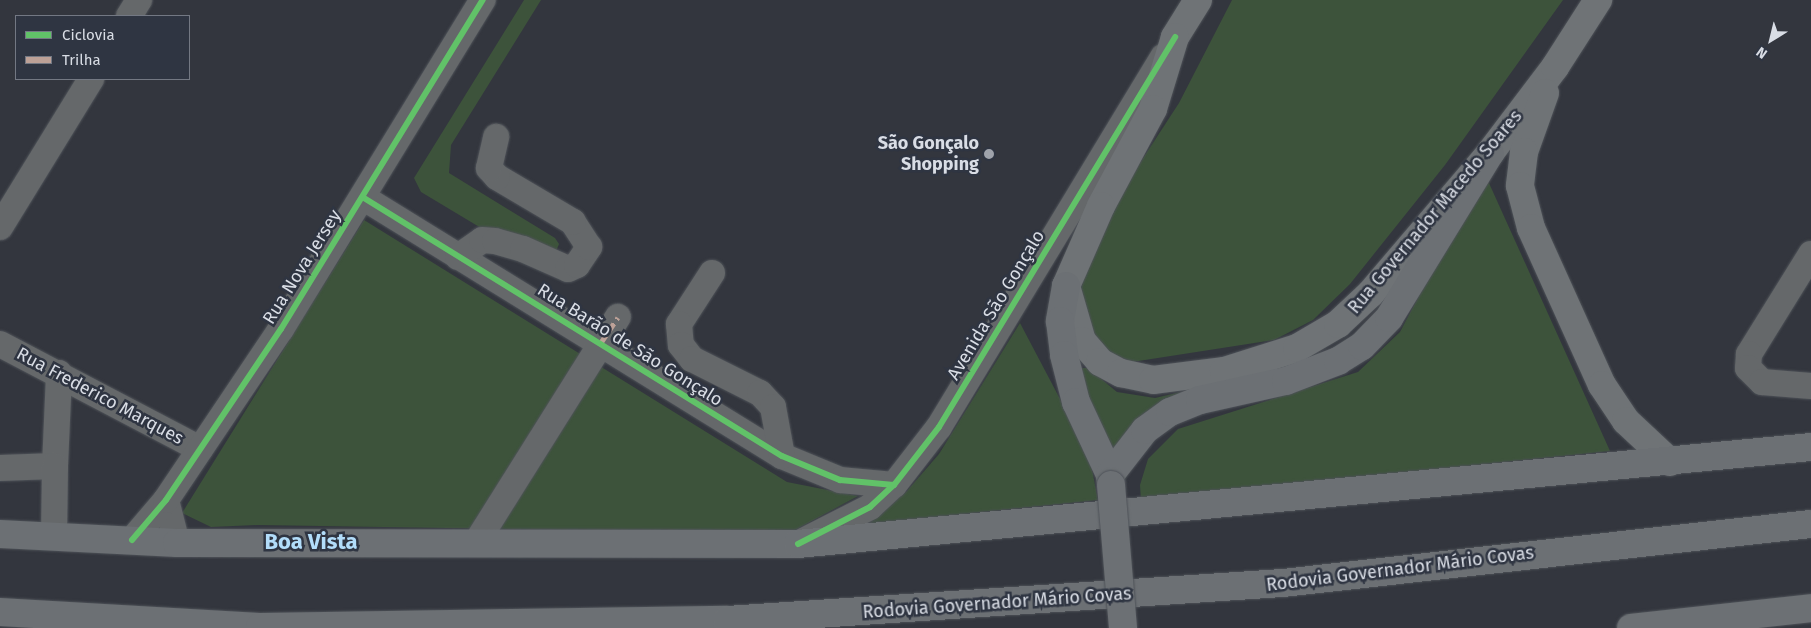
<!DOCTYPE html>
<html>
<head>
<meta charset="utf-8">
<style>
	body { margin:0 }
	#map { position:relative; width:1811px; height:628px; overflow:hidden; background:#33363e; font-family:"Fira Sans",sans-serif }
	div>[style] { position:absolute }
	.green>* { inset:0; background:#3d533b }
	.roads { filter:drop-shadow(0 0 1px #4e5258) drop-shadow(0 0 1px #4e5258) }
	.minor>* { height:26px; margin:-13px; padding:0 13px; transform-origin:13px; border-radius:13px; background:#65686a }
	.major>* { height:28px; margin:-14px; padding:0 14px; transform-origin:14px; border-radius:14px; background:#6f7376 }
	.highway>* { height:28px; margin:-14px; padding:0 14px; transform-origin:14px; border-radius:14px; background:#6c7074 }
	.bridges { filter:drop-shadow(0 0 1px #4e5258) drop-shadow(0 0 1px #4e5258) }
	.highway-bridge>* { height:28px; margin:-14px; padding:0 14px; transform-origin:14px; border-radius:14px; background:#6c7074 }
	.quiet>* { height:5px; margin-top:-2.5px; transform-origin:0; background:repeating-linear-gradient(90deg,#bda197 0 10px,transparent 0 15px) }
	.cycleway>* { height:6px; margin:-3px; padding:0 3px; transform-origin:3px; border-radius:3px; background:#61c268 }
	.dots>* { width:14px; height:14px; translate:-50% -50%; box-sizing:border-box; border:2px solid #2f3542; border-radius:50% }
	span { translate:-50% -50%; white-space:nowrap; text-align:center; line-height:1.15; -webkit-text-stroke:5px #2f3542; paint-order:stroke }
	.poi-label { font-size:18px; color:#d9dde5; font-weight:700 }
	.right { translate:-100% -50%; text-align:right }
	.street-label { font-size:18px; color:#d9dde5 }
	.district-label { font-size:22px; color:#b2ddfa; font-weight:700 }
	.legend { position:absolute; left:15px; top:15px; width:175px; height:65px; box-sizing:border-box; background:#2f3542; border:1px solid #737883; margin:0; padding:6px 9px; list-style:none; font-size:15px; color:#d9dde5 }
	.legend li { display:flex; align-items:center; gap:10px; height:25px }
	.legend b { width:25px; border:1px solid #737883 }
	.north { position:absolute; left:1746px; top:15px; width:50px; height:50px; -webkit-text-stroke:4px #2f3542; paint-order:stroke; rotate:216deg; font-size:14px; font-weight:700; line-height:20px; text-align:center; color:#d9dde5 }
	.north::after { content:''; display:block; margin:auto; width:18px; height:22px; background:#d9dde5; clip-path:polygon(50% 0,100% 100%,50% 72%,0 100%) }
</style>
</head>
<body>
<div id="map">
	<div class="green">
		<div style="clip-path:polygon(524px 0,541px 0,451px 145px,449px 173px,555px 238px,559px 244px,557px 249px,547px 252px,491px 234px,421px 192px,414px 178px)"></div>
		<div style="clip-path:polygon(1232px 0,1563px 0,1445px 165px,1350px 284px,1313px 320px,1274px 340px,1132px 362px,1106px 352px,1086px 325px,1076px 294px,1121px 192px,1179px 103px)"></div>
		<div style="clip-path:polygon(1484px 172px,1610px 451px,1141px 500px,1140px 485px,1148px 459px,1178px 429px,1358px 372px,1400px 332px)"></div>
		<div style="clip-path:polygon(364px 220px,787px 482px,858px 496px,795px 530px,690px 532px,257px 525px,211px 527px,182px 513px)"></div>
		<div style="clip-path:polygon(1020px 323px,1089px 454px,1098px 500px,868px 524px,907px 491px,939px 454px)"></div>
		<div style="clip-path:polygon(1080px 368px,1088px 368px,1117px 392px,1155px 398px,1193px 389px,1115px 453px,1078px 374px)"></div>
	</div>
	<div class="roads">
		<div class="minor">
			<div style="left:129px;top:16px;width:19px;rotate:-58deg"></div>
			<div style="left:364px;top:198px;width:491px;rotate:31.7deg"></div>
			<div style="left:782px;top:456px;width:63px;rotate:22.5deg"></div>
			<div style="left:840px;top:480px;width:54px;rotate:5.3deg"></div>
			<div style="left:0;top:227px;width:174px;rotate:-58.4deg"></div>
			<div style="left:1811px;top:254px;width:118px;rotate:121.8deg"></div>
			<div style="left:1749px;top:354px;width:14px;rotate:94deg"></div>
			<div style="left:1748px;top:368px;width:20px;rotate:45deg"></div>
			<div style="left:1762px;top:382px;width:49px;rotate:4.7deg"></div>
			<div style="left:458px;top:257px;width:29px;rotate:-35deg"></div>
			<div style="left:482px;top:240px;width:13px;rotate:4deg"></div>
			<div style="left:495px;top:241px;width:29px;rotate:16deg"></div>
			<div style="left:523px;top:249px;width:49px;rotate:24deg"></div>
			<div style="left:568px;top:269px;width:10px;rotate:-24deg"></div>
			<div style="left:577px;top:265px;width:22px;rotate:-56deg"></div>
			<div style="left:589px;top:247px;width:30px;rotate:-123deg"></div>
			<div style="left:573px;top:222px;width:88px;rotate:-149.4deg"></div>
			<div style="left:497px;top:177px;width:12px;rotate:-132deg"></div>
			<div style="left:489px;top:168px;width:32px;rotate:-77deg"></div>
			<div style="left:712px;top:273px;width:61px;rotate:122.9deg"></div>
			<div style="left:679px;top:324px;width:21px;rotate:85deg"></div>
			<div style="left:681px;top:345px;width:18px;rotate:52deg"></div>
			<div style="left:692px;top:359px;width:76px;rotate:26.6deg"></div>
			<div style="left:760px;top:393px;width:19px;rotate:47deg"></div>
			<div style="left:773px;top:407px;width:50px;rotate:79.6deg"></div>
			<div style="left:0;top:344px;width:226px;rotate:27.7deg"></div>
			<div style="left:55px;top:466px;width:93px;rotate:-87.5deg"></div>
			<div style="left:0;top:468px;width:55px;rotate:-2.1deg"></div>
			<div style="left:55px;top:466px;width:70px;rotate:90.8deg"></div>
			<div style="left:166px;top:500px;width:44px;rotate:75.7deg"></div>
			<div style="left:132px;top:540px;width:52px;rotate:-49.6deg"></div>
			<div style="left:166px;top:500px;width:206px;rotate:-56.1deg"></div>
			<div style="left:281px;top:329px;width:386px;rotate:-58.5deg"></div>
			<div style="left:476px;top:543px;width:267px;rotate:-57.9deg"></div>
			<div style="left:799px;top:543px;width:80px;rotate:-26.9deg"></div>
			<div style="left:870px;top:507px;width:33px;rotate:-43deg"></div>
			<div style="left:894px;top:485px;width:73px;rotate:-52.2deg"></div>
			<div style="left:939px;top:427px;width:433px;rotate:-58.8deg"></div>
		</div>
		<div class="major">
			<div style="left:1198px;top:0;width:44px;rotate:121.9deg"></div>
			<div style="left:1175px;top:37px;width:75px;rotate:107deg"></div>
			<div style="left:1153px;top:109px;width:110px;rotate:118.2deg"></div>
			<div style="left:1101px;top:206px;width:87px;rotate:113.6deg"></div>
			<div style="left:1066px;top:286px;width:57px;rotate:73.8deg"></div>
			<div style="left:1082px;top:341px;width:28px;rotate:49deg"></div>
			<div style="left:1100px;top:362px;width:24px;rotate:28deg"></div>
			<div style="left:1121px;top:373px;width:33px;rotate:12deg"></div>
			<div style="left:1153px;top:380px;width:72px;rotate:-7.2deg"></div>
			<div style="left:1224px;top:371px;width:77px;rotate:-17.5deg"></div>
			<div style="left:1297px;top:348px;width:48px;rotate:-30.3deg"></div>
			<div style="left:1338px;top:324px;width:45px;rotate:-43.2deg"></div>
			<div style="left:1371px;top:293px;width:184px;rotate:-49.6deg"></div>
			<div style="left:1490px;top:153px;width:108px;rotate:-52.9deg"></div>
			<div style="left:1555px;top:67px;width:80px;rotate:-57.3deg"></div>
			<div style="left:1545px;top:93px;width:63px;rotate:109.6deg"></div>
			<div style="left:1524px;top:152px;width:34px;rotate:97deg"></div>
			<div style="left:1520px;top:186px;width:43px;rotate:75.3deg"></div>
			<div style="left:1531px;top:228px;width:172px;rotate:65.7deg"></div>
			<div style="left:1602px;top:385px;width:43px;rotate:56.3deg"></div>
			<div style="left:1626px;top:421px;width:60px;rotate:43deg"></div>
		</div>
		<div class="highway">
			<div style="left:1066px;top:286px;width:36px;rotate:100deg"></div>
			<div style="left:1060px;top:321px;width:34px;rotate:83deg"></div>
			<div style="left:1064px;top:355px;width:49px;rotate:75.7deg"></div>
			<div style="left:1076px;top:402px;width:81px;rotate:65deg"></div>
			<div style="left:1110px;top:475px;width:10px;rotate:84deg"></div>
			<div style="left:1110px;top:475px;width:57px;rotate:-52.1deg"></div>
			<div style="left:1145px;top:430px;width:31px;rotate:-36deg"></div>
			<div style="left:1170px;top:412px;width:32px;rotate:-22deg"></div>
			<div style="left:1200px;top:400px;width:88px;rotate:-12.5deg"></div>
			<div style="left:1286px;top:381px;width:56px;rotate:-21deg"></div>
			<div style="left:1338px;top:361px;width:28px;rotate:-32deg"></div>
			<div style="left:1362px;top:346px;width:39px;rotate:-46deg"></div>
			<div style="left:1389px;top:318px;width:193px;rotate:-58.5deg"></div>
			<div style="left:0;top:534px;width:177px;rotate:2.9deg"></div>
			<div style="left:177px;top:543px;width:621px;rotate:0.09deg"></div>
			<div style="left:798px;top:544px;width:1018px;rotate:-5.47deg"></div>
			<div style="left:0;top:612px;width:260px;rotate:3.3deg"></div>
			<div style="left:260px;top:627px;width:467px;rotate:-0.9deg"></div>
			<div style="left:727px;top:620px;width:557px;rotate:-3.81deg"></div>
			<div style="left:1283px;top:583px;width:531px;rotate:-6.38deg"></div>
			<div style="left:1631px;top:628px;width:181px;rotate:-6.3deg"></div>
		</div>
	</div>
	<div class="bridges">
		<div class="highway-bridge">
			<div style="left:1111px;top:485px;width:144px;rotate:85.2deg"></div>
		</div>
	</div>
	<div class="quiet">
		<div style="left:600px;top:344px;width:32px;rotate:-56deg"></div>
	</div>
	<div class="cycleway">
		<div style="left:364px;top:198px;width:491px;rotate:31.7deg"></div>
		<div style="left:782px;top:456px;width:63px;rotate:22.5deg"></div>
		<div style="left:840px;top:480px;width:54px;rotate:5.3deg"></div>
		<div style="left:132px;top:540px;width:52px;rotate:-49.6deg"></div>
		<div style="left:166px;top:500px;width:206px;rotate:-56.1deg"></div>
		<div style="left:281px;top:329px;width:386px;rotate:-58.5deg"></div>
		<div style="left:798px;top:544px;width:81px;rotate:-27.2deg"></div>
		<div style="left:870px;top:507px;width:33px;rotate:-43deg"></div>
		<div style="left:894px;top:485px;width:73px;rotate:-52.2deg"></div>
		<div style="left:939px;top:427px;width:456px;rotate:-58.8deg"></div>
	</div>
	<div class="dots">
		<div style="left:989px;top:154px;background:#9fa3ab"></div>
	</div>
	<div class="poi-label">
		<span class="right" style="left:979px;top:154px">São Gonçalo<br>Shopping</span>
	</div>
	<div class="street-label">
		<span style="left:1435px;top:212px;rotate:-50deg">Rua Governador Macedo Soares</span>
		<span style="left:302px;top:267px;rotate:-58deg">Rua Nova Jersey</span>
		<span style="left:996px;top:305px;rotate:-59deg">Avenida São Gonçalo</span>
		<span style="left:630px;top:345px;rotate:32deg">Rua Barão de São Gonçalo</span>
		<span style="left:100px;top:396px;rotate:28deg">Rua Frederico Marques</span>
		<span style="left:1400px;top:569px;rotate:-7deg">Rodovia Governador Mário Covas</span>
		<span style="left:997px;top:603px;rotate:-4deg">Rodovia Governador Mário Covas</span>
	</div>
	<div class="district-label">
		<span style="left:311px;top:542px">Boa Vista</span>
	</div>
	<ul class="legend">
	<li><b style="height:6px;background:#61c268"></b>Ciclovia</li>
	<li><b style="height:6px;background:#bda197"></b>Trilha</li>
	</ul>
	<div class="north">N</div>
</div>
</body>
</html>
